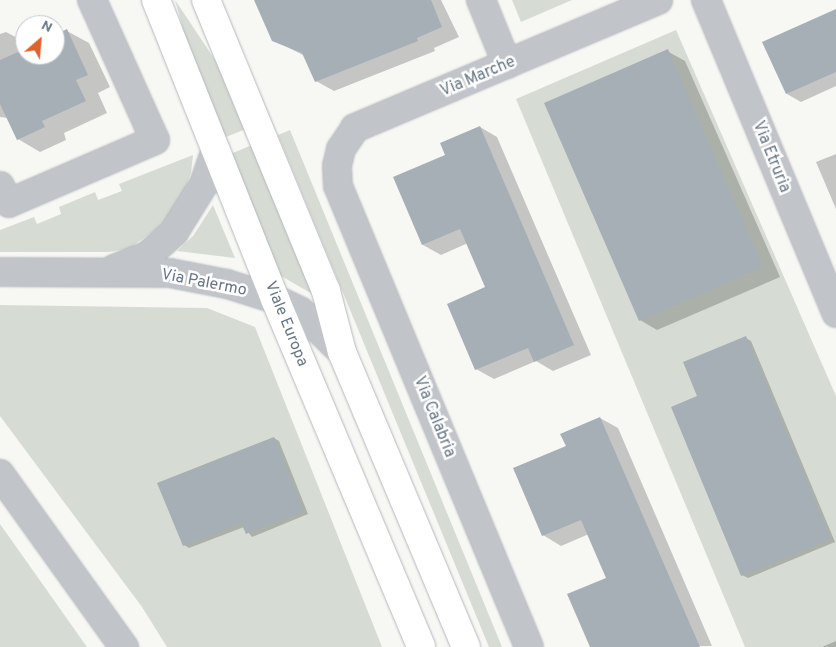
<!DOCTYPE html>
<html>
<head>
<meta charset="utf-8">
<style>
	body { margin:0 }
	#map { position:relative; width:836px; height:647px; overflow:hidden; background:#f7f7f4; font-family:Overpass,sans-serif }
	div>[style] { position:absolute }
	.green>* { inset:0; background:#d6dcd4 }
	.shadow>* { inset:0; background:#0003 }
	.building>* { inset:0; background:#a7afb6 }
	.roads { filter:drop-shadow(0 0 1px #b4b8bc) drop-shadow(0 0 1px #b4b8bc) }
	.minor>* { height:28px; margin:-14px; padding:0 14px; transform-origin:14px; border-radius:14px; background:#c1c4c8 }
	.major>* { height:28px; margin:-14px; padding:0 14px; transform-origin:14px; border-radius:14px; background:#fff }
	span { translate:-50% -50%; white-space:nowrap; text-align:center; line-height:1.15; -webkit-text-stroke:5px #fff; paint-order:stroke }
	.street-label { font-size:16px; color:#677685 }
	.north { position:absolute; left:15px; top:15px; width:50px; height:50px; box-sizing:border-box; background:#fff; border:1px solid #c2c8ce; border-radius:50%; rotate:27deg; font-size:14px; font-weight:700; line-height:20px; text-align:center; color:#677685 }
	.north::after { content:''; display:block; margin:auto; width:18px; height:22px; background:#df622c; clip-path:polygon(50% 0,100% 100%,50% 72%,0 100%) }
</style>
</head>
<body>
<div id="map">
	<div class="green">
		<div style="clip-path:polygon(175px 0,221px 69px,246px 129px,221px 139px,197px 79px)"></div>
		<div style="clip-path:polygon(512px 0,572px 0,521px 22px)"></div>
		<div style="clip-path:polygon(676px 30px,836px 396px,836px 647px,745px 647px,516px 99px)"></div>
		<div style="clip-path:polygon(290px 130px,502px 647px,489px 647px,278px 135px)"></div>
		<div style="clip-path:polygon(252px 145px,314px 295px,276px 273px,228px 155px)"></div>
		<div style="clip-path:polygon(193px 155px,191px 173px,180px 202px,165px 223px,128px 249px,108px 252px,0 252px,0 230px,34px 217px,37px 224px,61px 214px,59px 207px,95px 192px,98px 200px,122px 191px,119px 184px)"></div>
		<div style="clip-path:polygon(213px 205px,235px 258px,177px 251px,193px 236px)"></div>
		<div style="clip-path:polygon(0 305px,207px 308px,255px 327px,382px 647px,167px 647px,142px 607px,0 416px)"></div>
		<div style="clip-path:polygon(0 524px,87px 647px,0 647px)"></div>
	</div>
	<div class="shadow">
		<div style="clip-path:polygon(255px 0,441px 0,459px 37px,434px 48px,435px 51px,334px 91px,316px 81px,305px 56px,273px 40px)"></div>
		<div style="clip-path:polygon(836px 10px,836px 86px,801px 102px,787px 94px)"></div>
		<div style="clip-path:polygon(67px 31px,89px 43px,110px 87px,98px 93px,107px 113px,64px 133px,66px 140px,40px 152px,18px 139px,8px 118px,0 117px,0 34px,6px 32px,25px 42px,25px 55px,55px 55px,55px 36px)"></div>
		<div style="clip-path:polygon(667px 51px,685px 61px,780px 277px,657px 330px,640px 320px)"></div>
		<div style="clip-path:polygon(480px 127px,497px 137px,591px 355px,553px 371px,536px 361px,494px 379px,476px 369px,487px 288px,468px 243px,441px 255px,423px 245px,447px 156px)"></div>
		<div style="clip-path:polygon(836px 154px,836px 209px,816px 162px)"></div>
		<div style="clip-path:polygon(746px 338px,751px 341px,835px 542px,748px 578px,742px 575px,698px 397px)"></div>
		<div style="clip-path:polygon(600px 418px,618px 428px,712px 646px,591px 647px,608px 579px,589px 534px,561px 546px,543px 535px,567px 447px)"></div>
		<div style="clip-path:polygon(274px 438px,279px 441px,308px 514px,252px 537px,244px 527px,189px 548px,184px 545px)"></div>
		<div style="clip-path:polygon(836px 641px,836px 647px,822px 647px)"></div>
	</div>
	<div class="building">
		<div style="clip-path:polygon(254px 0,431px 0,442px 27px,417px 38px,418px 41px,315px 82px,302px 53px,272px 41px)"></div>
		<div style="clip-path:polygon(836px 9px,836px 72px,786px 94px,762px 42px)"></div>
		<div style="clip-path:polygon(67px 29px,88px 75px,76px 80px,86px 101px,42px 121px,45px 127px,17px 140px,0 104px,0 60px,25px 49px,25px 55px,55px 55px,55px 35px)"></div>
		<div style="clip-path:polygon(668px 49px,763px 267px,639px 321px,544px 103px)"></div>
		<div style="clip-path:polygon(480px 126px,574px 345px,534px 362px,528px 348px,475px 370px,447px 304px,485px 287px,460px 229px,422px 245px,393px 177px,445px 155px,440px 143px)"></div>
		<div style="clip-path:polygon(746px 336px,831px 539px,741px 576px,671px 407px,697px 396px,683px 362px)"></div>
		<div style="clip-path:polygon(600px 417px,700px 647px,590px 647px,567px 594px,606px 578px,581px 520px,542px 536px,513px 468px,566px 446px,560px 434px)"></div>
		<div style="clip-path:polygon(274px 437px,304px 511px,246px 534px,241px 523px,183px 546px,157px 483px)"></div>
	</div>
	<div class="roads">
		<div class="minor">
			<div style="left:481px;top:0;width:69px;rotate:67.9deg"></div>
			<div style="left:706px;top:0;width:339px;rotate:67.4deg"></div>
			<div style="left:0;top:186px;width:19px;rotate:62deg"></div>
			<div style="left:9px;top:203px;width:159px;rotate:-23.3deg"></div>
			<div style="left:155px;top:140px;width:154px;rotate:-114.2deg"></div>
			<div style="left:114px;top:269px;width:37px;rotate:-22deg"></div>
			<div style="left:148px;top:255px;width:35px;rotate:-41deg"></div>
			<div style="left:174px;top:232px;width:57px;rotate:-58deg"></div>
			<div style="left:204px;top:184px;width:36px;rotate:-71deg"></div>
			<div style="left:0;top:272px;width:170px;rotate:0.3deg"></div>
			<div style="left:170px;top:273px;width:58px;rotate:10.9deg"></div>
			<div style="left:227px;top:284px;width:50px;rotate:17.4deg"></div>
			<div style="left:275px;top:299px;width:28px;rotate:26deg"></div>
			<div style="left:300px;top:311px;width:59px;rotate:44.3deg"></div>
			<div style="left:0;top:474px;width:213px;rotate:54.4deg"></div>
			<div style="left:529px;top:647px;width:499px;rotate:-112.5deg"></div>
			<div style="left:338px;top:186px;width:20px;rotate:-93deg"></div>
			<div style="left:337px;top:166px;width:17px;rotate:-77deg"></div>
			<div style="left:341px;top:149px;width:25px;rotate:-56deg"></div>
			<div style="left:355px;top:128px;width:329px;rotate:-22.9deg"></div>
		</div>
		<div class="major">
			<div style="left:156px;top:0;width:322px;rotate:68.3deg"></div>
			<div style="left:275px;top:299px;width:377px;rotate:67.2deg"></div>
			<div style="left:206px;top:0;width:315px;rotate:67.6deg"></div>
			<div style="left:326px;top:291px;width:63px;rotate:75.3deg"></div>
			<div style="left:342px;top:352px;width:320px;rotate:67.2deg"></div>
		</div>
	</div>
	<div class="street-label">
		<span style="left:478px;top:77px;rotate:-23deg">Via Marche</span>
		<span style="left:771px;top:157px;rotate:68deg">Via Etruria</span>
		<span style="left:204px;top:283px;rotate:11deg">Via Palermo</span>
		<span style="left:286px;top:324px;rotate:68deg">Viale Europa</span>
		<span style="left:434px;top:417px;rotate:68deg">Via Calabria</span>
	</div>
	<div class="north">N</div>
</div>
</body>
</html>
